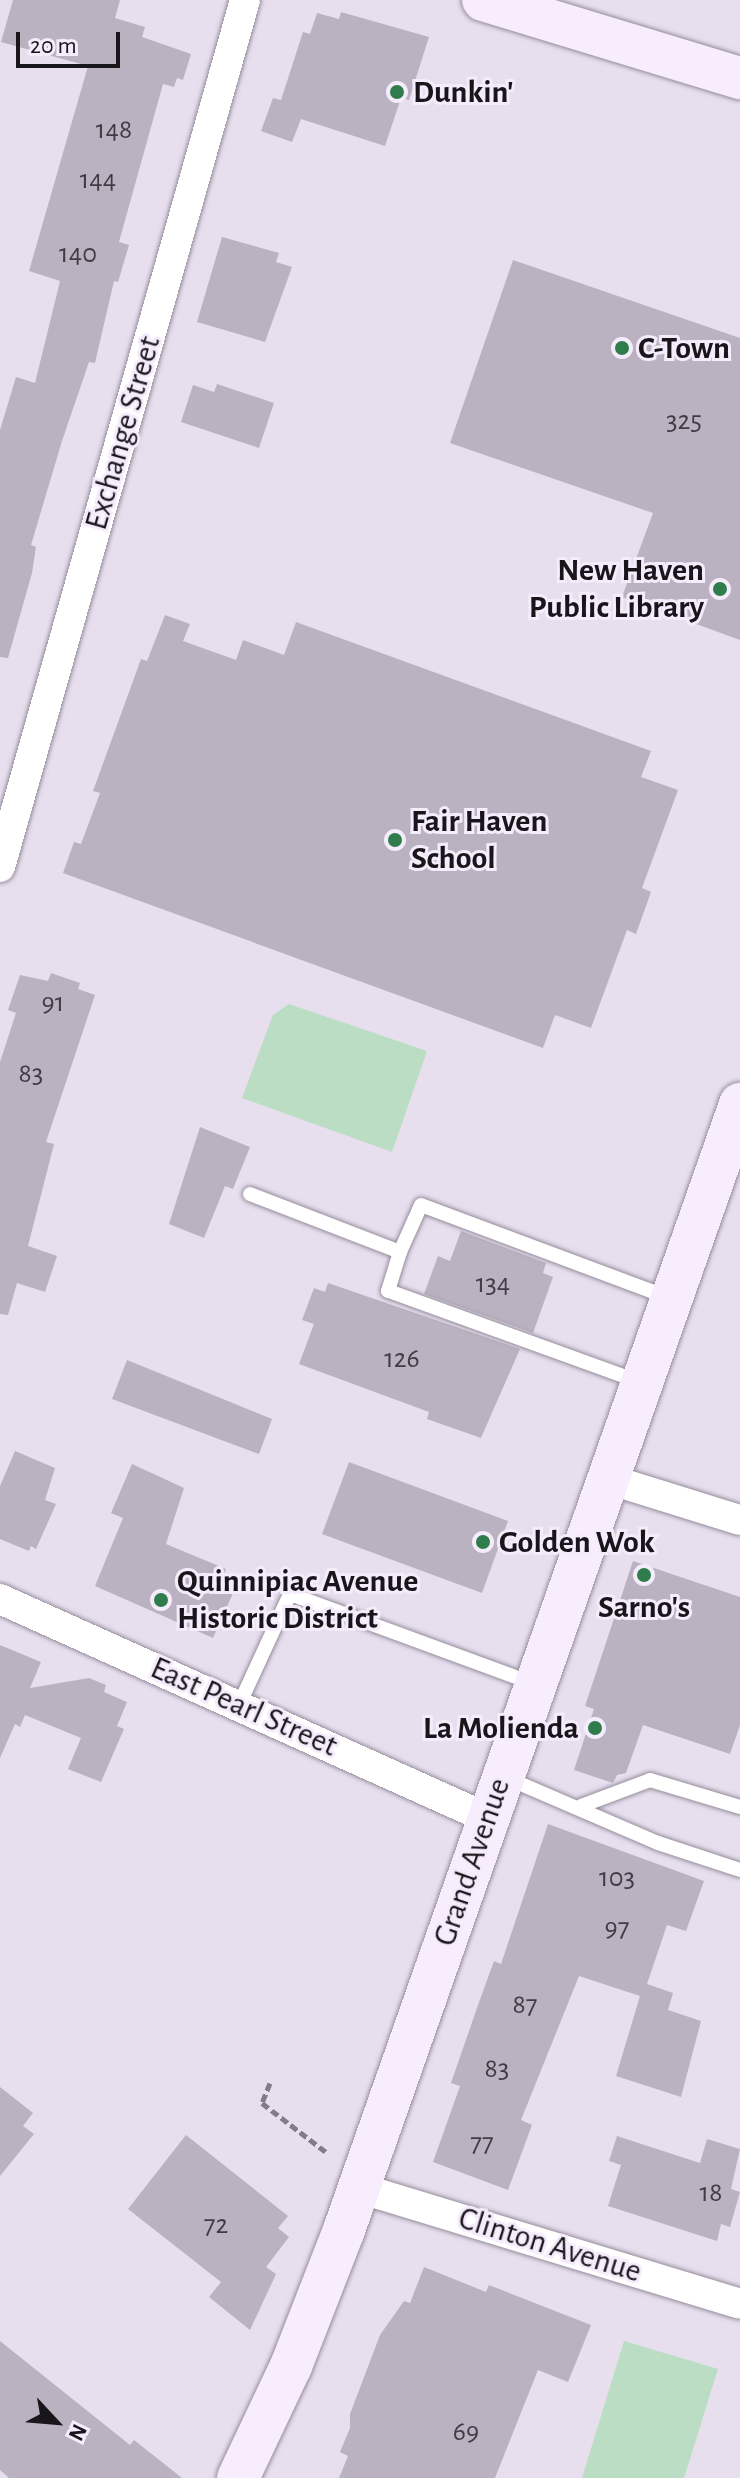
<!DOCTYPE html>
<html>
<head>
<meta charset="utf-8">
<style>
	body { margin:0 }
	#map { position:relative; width:740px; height:2478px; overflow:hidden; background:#e7dfee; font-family:"Alegreya Sans",sans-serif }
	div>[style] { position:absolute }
	.green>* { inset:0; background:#baddc3 }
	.building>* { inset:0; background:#bab2c0 }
	.path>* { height:5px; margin-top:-2.5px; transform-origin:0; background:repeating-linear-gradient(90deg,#827c87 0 8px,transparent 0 12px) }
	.roads { filter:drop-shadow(0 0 2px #968d9c) drop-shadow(0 0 2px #968d9c) }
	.service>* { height:14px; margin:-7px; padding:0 7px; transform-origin:7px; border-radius:7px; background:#fff }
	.minor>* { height:30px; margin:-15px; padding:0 15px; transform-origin:15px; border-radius:15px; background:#fff }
	.secondary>* { height:42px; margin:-21px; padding:0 21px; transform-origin:21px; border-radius:21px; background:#f7edfd }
	.dots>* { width:22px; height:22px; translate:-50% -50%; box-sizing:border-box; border:4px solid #f5ecfb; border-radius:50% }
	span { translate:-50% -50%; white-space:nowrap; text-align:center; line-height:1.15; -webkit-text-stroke:6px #f5ecfb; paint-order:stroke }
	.number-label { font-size:28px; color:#403c44 }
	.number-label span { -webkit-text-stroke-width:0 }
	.poi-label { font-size:32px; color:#18151b; font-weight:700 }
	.left { translate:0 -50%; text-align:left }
	.right { translate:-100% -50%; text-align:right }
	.street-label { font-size:32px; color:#18151b }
	.north { position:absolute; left:16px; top:2382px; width:80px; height:80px; -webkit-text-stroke:6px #f5ecfb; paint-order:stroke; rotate:116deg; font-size:22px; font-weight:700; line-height:32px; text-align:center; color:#18151b }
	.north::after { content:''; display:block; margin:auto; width:28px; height:36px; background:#18151b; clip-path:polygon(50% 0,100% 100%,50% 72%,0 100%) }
	.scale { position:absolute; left:16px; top:32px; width:104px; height:36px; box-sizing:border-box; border:4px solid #18151b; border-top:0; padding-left:10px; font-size:24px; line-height:28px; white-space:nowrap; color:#18151b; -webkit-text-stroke:6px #f5ecfb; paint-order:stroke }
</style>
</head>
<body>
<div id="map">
	<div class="green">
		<div style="clip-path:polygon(289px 1004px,427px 1051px,392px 1152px,242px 1098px,273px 1015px)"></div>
		<div style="clip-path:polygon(624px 2341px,718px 2369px,684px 2478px,582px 2478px)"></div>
	</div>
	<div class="building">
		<div style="clip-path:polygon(13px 0,120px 0,115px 18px,145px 27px,142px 37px,191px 54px,183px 80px,177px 78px,174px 87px,163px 84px,119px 242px,129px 245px,118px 282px,114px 281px,95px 363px,89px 362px,62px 441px,31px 545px,36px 547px,32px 573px,8px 658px,0 657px,0 430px,16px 377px,35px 383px,60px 281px,29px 271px,88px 66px,1px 42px)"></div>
		<div style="clip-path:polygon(341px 12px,429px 37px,409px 100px,401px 98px,385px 146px,301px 119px,292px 142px,261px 131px,273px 98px,281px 100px,303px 32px,310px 34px,317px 13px,339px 19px)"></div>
		<div style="clip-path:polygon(222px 237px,279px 253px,276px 262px,292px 267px,265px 342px,197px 322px)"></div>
		<div style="clip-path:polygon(513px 260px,740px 338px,740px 640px,622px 597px,653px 513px,450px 443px)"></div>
		<div style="clip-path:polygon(217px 384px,274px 403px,259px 448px,181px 422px,193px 385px,214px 392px)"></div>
		<div style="clip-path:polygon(165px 615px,190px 624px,183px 641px,236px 660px,243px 640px,284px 655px,296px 622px,651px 751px,641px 777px,678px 790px,642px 888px,651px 892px,636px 934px,627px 930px,591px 1028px,555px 1015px,543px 1048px,63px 873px,74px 842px,81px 844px,100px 793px,93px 791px,141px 659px,147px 661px)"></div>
		<div style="clip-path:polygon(51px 973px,80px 983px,78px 989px,95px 995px,46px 1142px,54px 1144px,28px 1246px,57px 1256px,45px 1292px,17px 1283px,8px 1315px,0 1314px,0 1062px,16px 1013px,8px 1010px,20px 975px,48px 981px)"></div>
		<div style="clip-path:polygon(200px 1127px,250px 1147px,233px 1189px,225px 1186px,204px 1238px,169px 1224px)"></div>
		<div style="clip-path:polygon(461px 1231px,546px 1263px,543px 1273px,553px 1277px,533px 1333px,424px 1294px,438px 1256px,450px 1261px)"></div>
		<div style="clip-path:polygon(328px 1283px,520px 1349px,481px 1438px,427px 1419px,429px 1412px,299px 1364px,314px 1324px,302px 1320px,314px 1288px,325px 1292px)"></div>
		<div style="clip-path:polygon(127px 1360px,272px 1419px,259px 1454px,112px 1399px)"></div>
		<div style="clip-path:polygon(15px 1451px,55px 1468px,45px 1500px,56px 1504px,36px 1549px,31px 1546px,29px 1551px,0 1539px,0 1486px)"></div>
		<div style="clip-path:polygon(349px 1462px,508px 1521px,482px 1593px,322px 1534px)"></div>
		<div style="clip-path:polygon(132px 1464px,184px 1488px,166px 1544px,226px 1569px,223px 1576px,238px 1582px,213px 1638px,95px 1586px,123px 1518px,111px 1513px)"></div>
		<div style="clip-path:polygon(633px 1561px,740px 1597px,740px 1725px,730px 1754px,643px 1725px,626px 1773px,617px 1775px,613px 1783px,574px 1770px,594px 1709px,585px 1706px)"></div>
		<div style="clip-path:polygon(0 1645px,41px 1662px,30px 1688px,89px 1678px,106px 1685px,104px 1692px,127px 1702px,117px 1726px,124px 1729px,101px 1782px,68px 1769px,81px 1738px,25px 1715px,20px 1727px,15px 1724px,0 1758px)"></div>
		<div style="clip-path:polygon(548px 1824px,704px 1881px,686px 1931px,667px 1925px,647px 1984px,673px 1993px,668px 2010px,701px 2021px,681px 2097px,616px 2076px,640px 1996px,579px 1976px,521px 2120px,532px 2125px,508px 2190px,433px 2162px,460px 2086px,451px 2083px,478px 2005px,494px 1961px,501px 1964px)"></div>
		<div style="clip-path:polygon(0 2087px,33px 2113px,23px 2126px,34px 2134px,0 2176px)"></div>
		<div style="clip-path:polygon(186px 2135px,288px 2216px,278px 2228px,289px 2237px,266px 2267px,276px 2274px,250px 2330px,209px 2297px,221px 2282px,128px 2209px)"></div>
		<div style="clip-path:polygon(617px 2136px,700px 2163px,707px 2139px,740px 2149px,731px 2189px,740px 2192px,730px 2227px,721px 2224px,717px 2241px,608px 2206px,621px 2165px,609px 2161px)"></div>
		<div style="clip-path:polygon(424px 2267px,486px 2292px,489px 2285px,591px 2325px,568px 2382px,538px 2370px,495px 2478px,339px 2478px,348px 2456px,340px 2452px,350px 2428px,350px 2414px,380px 2335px,404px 2301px,410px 2303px)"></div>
		<div style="clip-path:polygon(0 2341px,130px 2445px,134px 2440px,182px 2478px,9px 2478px,0 2470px)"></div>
	</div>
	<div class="path">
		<div style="left:270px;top:2083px;width:22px;rotate:112deg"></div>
		<div style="left:262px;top:2103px;width:81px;rotate:37.4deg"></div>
	</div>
	<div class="roads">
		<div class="service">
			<div style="left:250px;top:1194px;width:161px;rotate:21.1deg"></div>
			<div style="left:640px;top:1382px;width:268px;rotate:-160.1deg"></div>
			<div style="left:388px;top:1291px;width:41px;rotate:-72.9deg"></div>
			<div style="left:400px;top:1252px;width:51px;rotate:-65.9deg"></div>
			<div style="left:421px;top:1205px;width:263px;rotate:20.5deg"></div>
			<div style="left:239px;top:1705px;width:122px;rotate:-65.3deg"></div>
			<div style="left:290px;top:1594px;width:260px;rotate:20.2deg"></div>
			<div style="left:507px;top:1778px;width:164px;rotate:23.3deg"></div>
			<div style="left:658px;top:1843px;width:86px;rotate:18.2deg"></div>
			<div style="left:581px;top:1806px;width:74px;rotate:-20.6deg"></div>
			<div style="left:650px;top:1780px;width:94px;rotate:16.7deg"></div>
		</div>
		<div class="minor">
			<div style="left:0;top:867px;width:901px;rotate:-74.22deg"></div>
			<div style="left:608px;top:1479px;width:138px;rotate:17.3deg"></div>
			<div style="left:0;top:1599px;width:534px;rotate:24.21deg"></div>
			<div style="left:359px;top:2188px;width:398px;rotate:16.9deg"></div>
		</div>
		<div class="secondary">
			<div style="left:483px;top:0;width:269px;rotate:16.9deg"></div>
			<div style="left:238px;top:2478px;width:124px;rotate:-64.7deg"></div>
			<div style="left:291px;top:2366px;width:146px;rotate:-68.7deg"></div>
			<div style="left:344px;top:2230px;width:1194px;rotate:-70.62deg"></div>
		</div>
	</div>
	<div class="dots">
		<div style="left:397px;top:92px;background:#2f7c4c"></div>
		<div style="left:622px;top:348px;background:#2f7c4c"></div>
		<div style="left:720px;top:589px;background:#2f7c4c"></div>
		<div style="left:395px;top:840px;background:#2f7c4c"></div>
		<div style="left:483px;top:1542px;background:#2f7c4c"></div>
		<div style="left:644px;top:1575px;background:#2f7c4c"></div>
		<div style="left:161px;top:1600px;background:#2f7c4c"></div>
		<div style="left:595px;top:1728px;background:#2f7c4c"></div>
	</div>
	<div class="number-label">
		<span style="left:114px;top:130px">148</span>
		<span style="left:98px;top:180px">144</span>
		<span style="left:78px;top:254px">140</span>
		<span style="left:684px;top:421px">325</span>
		<span style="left:53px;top:1003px">91</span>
		<span style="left:31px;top:1074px">83</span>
		<span style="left:493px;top:1284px">134</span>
		<span style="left:402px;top:1359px">126</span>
		<span style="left:617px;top:1878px">103</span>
		<span style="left:617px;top:1928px">97</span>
		<span style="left:525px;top:2005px">87</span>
		<span style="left:497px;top:2069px">83</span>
		<span style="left:482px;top:2143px">77</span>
		<span style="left:711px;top:2193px">18</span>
		<span style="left:216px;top:2225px">72</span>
		<span style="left:466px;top:2432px">69</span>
	</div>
	<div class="poi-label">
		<span class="left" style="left:413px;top:92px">Dunkin'</span>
		<span class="left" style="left:638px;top:348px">C-Town</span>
		<span class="right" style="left:704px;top:589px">New Haven<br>Public Library</span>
		<span class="left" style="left:411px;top:840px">Fair Haven<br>School</span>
		<span class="left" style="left:499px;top:1542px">Golden Wok</span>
		<span class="left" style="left:177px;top:1600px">Quinnipiac Avenue<br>Historic District</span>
		<span style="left:644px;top:1607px">Sarno's</span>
		<span class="right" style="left:579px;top:1728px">La Molienda</span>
	</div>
	<div class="street-label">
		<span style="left:123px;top:433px;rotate:-74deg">Exchange Street</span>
		<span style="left:244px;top:1707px;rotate:24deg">East Pearl Street</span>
		<span style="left:472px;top:1862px;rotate:-71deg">Grand Avenue</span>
		<span style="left:550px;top:2245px;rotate:17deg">Clinton Avenue</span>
	</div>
	<div class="north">N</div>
	<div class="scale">20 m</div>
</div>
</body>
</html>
